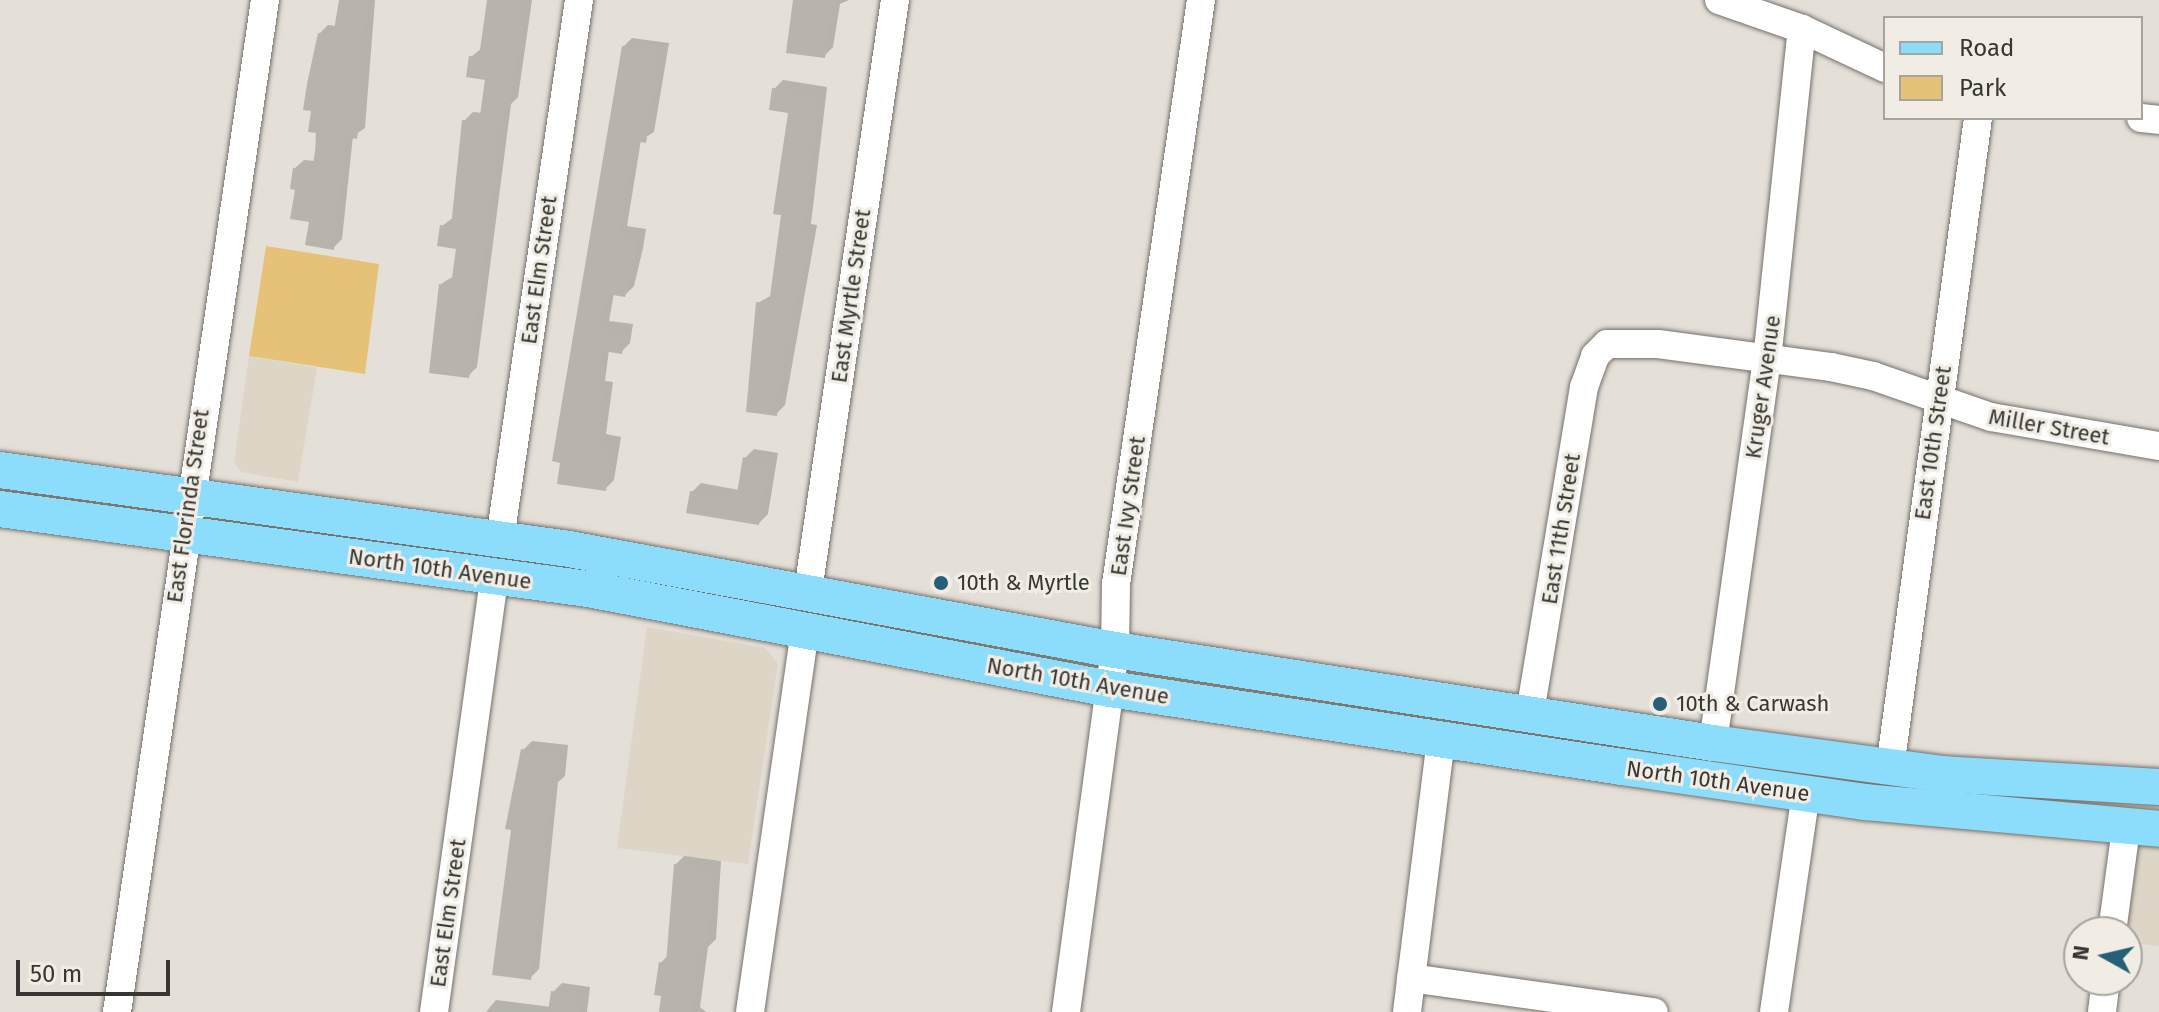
<!DOCTYPE html>
<html>
<head>
<meta charset="utf-8">
<style>
	body { margin:0 }
	#map { position:relative; width:2159px; height:1012px; overflow:hidden; background:#e4dfd7; font-family:"Fira Sans",sans-serif }
	div>[style] { position:absolute }
	.built>* { inset:0; background:#ddd5c6 }
	.green>* { inset:0; background:#e6c279 }
	.shadow>* { inset:0; background:#0003 }
	.building>* { inset:0; background:#b8b4ac }
	.roads { filter:drop-shadow(0 0 2px #75716a) drop-shadow(0 0 2px #75716a) }
	.minor>* { height:28px; margin:-14px; padding:0 14px; transform-origin:14px; border-radius:14px; background:#fff }
	.major>* { height:36px; margin:-18px; padding:0 18px; transform-origin:18px; border-radius:18px; background:#8cddfc }
	.dots>* { width:22px; height:22px; translate:-50% -50%; box-sizing:border-box; border:4px solid #f1ede4; border-radius:50% }
	span { translate:-50% -50%; white-space:nowrap; text-align:center; line-height:1.15; -webkit-text-stroke:6px #f1ede4; paint-order:stroke }
	.street-label { font-size:22px; color:#373633 }
	.poi-label { font-size:22px; color:#373633 }
	.left { translate:0 -50%; text-align:left }
	.legend { position:absolute; left:1883px; top:16px; width:260px; height:104px; box-sizing:border-box; background:#f1ede4; border:2px solid #a7a49d; margin:0; padding:10px 14px; list-style:none; font-size:24px; color:#373633 }
	.legend li { display:flex; align-items:center; gap:16px; height:40px }
	.legend b { width:40px; border:2px solid #a7a49d }
	.north { position:absolute; left:2063px; top:916px; width:80px; height:80px; box-sizing:border-box; background:#f1ede4; border:2px solid #a7a49d; border-radius:50%; rotate:278deg; font-size:22px; font-weight:700; line-height:32px; text-align:center; color:#373633 }
	.north::after { content:''; display:block; margin:auto; width:28px; height:36px; background:#256078; clip-path:polygon(50% 0,100% 100%,50% 72%,0 100%) }
	.scale { position:absolute; left:16px; top:960px; width:154px; height:36px; box-sizing:border-box; border:4px solid #373633; border-top:0; padding-left:10px; font-size:24px; line-height:28px; white-space:nowrap; color:#373633; -webkit-text-stroke:6px #f1ede4; paint-order:stroke }
</style>
</head>
<body>
<div id="map">
	<div class="built">
		<div style="clip-path:polygon(249px 356px,317px 368px,298px 482px,241px 472px,234px 462px)"></div>
		<div style="clip-path:polygon(647px 627px,765px 648px,778px 663px,748px 864px,617px 848px)"></div>
		<div style="clip-path:polygon(2126px 828px,2159px 829px,2159px 946px,2127px 942px,2127px 932px,2112px 932px)"></div>
	</div>
	<div class="green">
		<div style="clip-path:polygon(266px 246px,379px 264px,365px 374px,249px 356px)"></div>
	</div>
	<div class="shadow">
		<div style="clip-path:polygon(341px 0,375px 0,365px 128px,353px 136px,342px 239px,333px 248px,311px 220px,295px 168px,304px 160px,315px 161px,319px 34px,328px 25px,337px 26px)"></div>
		<div style="clip-path:polygon(489px 0,532px 0,518px 97px,511px 104px,477px 367px,468px 376px,441px 284px,454px 276px,458px 247px,442px 226px,454px 217px,464px 121px,473px 112px,482px 113px,487px 79px,471px 57px,482px 48px)"></div>
		<div style="clip-path:polygon(799px 0,849px 0,840px 4px,833px 47px,824px 56px)"></div>
		<div style="clip-path:polygon(632px 38px,669px 43px,654px 132px,641px 140px,627px 226px,646px 229px,643px 248px,634px 286px,625px 295px,614px 293px,609px 321px,633px 324px,630px 343px,621px 352px,609px 350px,605px 381px,613px 382px,606px 434px,621px 437px,614px 480px,605px 489px,559px 482px,623px 47px)"></div>
		<div style="clip-path:polygon(783px 80px,827px 87px,811px 224px,817px 225px,785px 405px,776px 414px,758px 303px,772px 295px,783px 214px,790px 111px,774px 89px)"></div>
		<div style="clip-path:polygon(754px 449px,778px 453px,768px 514px,759px 523px,692px 492px,701px 483px,739px 490px,745px 458px)"></div>
		<div style="clip-path:polygon(532px 741px,568px 745px,565px 776px,558px 782px,539px 969px,530px 978px,513px 828px,523px 750px)"></div>
		<div style="clip-path:polygon(684px 856px,721px 861px,716px 939px,708px 947px,700px 1007px,706px 1012px,661px 1012px,661px 963px,669px 954px,675px 865px)"></div>
		<div style="clip-path:polygon(562px 983px,590px 987px,587px 1012px,486px 1012px,496px 1000px,551px 1007px,553px 992px)"></div>
	</div>
	<div class="building">
		<div style="clip-path:polygon(339px 0,368px 0,357px 92px,364px 93px,357px 139px,346px 137px,334px 250px,305px 245px,309px 222px,290px 219px,295px 190px,290px 189px,293px 168px,312px 170px,318px 133px,308px 132px,311px 111px,303px 110px,307px 84px,318px 33px,333px 36px)"></div>
		<div style="clip-path:polygon(487px 0,526px 3px,510px 108px,504px 107px,469px 378px,429px 373px,439px 284px,451px 285px,456px 249px,437px 246px,440px 225px,451px 227px,462px 120px,479px 122px,485px 80px,466px 77px,469px 56px,479px 57px)"></div>
		<div style="clip-path:polygon(793px 0,833px 0,825px 58px,786px 53px)"></div>
		<div style="clip-path:polygon(622px 46px,661px 52px,646px 143px,635px 141px,619px 235px,638px 238px,635px 259px,625px 297px,607px 294px,601px 329px,625px 333px,622px 354px,603px 351px,597px 390px,605px 391px,598px 443px,613px 445px,606px 491px,557px 484px,560px 463px,552px 461px)"></div>
		<div style="clip-path:polygon(772px 88px,819px 96px,803px 232px,810px 233px,803px 285px,799px 285px,791px 341px,787px 341px,777px 416px,746px 412px,756px 302px,769px 304px,781px 215px,773px 214px,788px 113px,769px 110px)"></div>
		<div style="clip-path:polygon(743px 457px,770px 462px,759px 525px,686px 513px,690px 491px,736px 499px)"></div>
		<div style="clip-path:polygon(521px 749px,561px 754px,543px 846px,548px 847px,531px 980px,492px 975px,511px 830px,505px 829px)"></div>
		<div style="clip-path:polygon(674px 864px,713px 869px,707px 950px,700px 949px,692px 1012px,659px 1012px,661px 996px,654px 995px,659px 962px,666px 963px)"></div>
		<div style="clip-path:polygon(551px 991px,582px 995px,580px 1012px,548px 1012px)"></div>
	</div>
	<div class="roads">
		<div class="minor">
			<div style="left:1719px;top:0;width:88px;rotate:19.3deg"></div>
			<div style="left:1802px;top:29px;width:92px;rotate:25.2deg"></div>
			<div style="left:2141px;top:118px;width:18px;rotate:6deg"></div>
			<div style="left:500px;top:539px;width:545px;rotate:-81.66deg"></div>
			<div style="left:808px;top:591px;width:597px;rotate:-81.63deg"></div>
			<div style="left:1530px;top:713px;width:330px;rotate:-80.6deg"></div>
			<div style="left:1584px;top:387px;width:33px;rotate:-70deg"></div>
			<div style="left:1595px;top:356px;width:17px;rotate:-45deg"></div>
			<div style="left:1607px;top:344px;width:51px"></div>
			<div style="left:1658px;top:344px;width:175px;rotate:7.6deg"></div>
			<div style="left:1831px;top:367px;width:43px;rotate:12.1deg"></div>
			<div style="left:1873px;top:376px;width:125px;rotate:19.2deg"></div>
			<div style="left:1991px;top:417px;width:170px;rotate:9.8deg"></div>
			<div style="left:1713px;top:743px;width:387px;rotate:-82deg"></div>
			<div style="left:1767px;top:360px;width:333px;rotate:-84deg"></div>
			<div style="left:1890px;top:768px;width:656px;rotate:-82.29deg"></div>
			<div style="left:2112px;top:932px;width:105px;rotate:-82.3deg"></div>
			<div style="left:1411px;top:978px;width:245px;rotate:8deg"></div>
			<div style="left:117px;top:1012px;width:1023px;rotate:-81.68deg"></div>
			<div style="left:434px;top:1012px;width:439px;rotate:-82.1deg"></div>
			<div style="left:750px;top:1012px;width:387px;rotate:-81.8deg"></div>
			<div style="left:1066px;top:1012px;width:365px;rotate:-82.3deg"></div>
			<div style="left:1115px;top:650px;width:66px;rotate:-89.1deg"></div>
			<div style="left:1116px;top:584px;width:590px;rotate:-81.72deg"></div>
			<div style="left:1407px;top:1012px;width:275px;rotate:-82.9deg"></div>
			<div style="left:1774px;top:1012px;width:221px;rotate:-81.7deg"></div>
			<div style="left:2102px;top:1012px;width:32px;rotate:-83deg"></div>
		</div>
		<div class="major">
			<div style="left:0;top:470px;width:574px;rotate:7.9deg"></div>
			<div style="left:569px;top:549px;width:555px;rotate:10.48deg"></div>
			<div style="left:1115px;top:650px;width:605px;rotate:8.84deg"></div>
			<div style="left:1713px;top:743px;width:230px;rotate:7.7deg"></div>
			<div style="left:1941px;top:774px;width:218px;rotate:3.4deg"></div>
			<div style="left:0;top:509px;width:593px;rotate:7.75deg"></div>
			<div style="left:588px;top:589px;width:531px;rotate:10.84deg"></div>
			<div style="left:1110px;top:689px;width:518px;rotate:8.66deg"></div>
			<div style="left:1622px;top:767px;width:246px;rotate:8.2deg"></div>
			<div style="left:1865px;top:802px;width:295px;rotate:5.2deg"></div>
		</div>
	</div>
	<div class="dots">
		<div style="left:941px;top:583px;background:#256078"></div>
		<div style="left:1660px;top:704px;background:#256078"></div>
	</div>
	<div class="street-label">
		<span style="left:539px;top:270px;rotate:-82deg">East Elm Street</span>
		<span style="left:851px;top:296px;rotate:-82deg">East Myrtle Street</span>
		<span style="left:1763px;top:387px;rotate:-82deg">Kruger Avenue</span>
		<span style="left:2049px;top:427px;rotate:10deg">Miller Street</span>
		<span style="left:1933px;top:443px;rotate:-82deg">East 10th Street</span>
		<span style="left:188px;top:506px;rotate:-82deg">East Florinda Street</span>
		<span style="left:1128px;top:506px;rotate:-82deg">East Ivy Street</span>
		<span style="left:1561px;top:529px;rotate:-81deg">East 11th Street</span>
		<span style="left:440px;top:569px;rotate:8deg">North 10th Avenue</span>
		<span style="left:1078px;top:681px;rotate:10deg">North 10th Avenue</span>
		<span style="left:1718px;top:781px;rotate:8deg">North 10th Avenue</span>
		<span style="left:448px;top:913px;rotate:-82deg">East Elm Street</span>
	</div>
	<div class="poi-label">
		<span class="left" style="left:957px;top:583px">10th &amp; Myrtle</span>
		<span class="left" style="left:1676px;top:704px">10th &amp; Carwash</span>
	</div>
	<ul class="legend">
	<li><b style="height:10px;background:#8cddfc"></b>Road</li>
	<li><b style="height:22px;background:#e6c279"></b>Park</li>
	</ul>
	<div class="north">N</div>
	<div class="scale">50 m</div>
</div>
</body>
</html>
